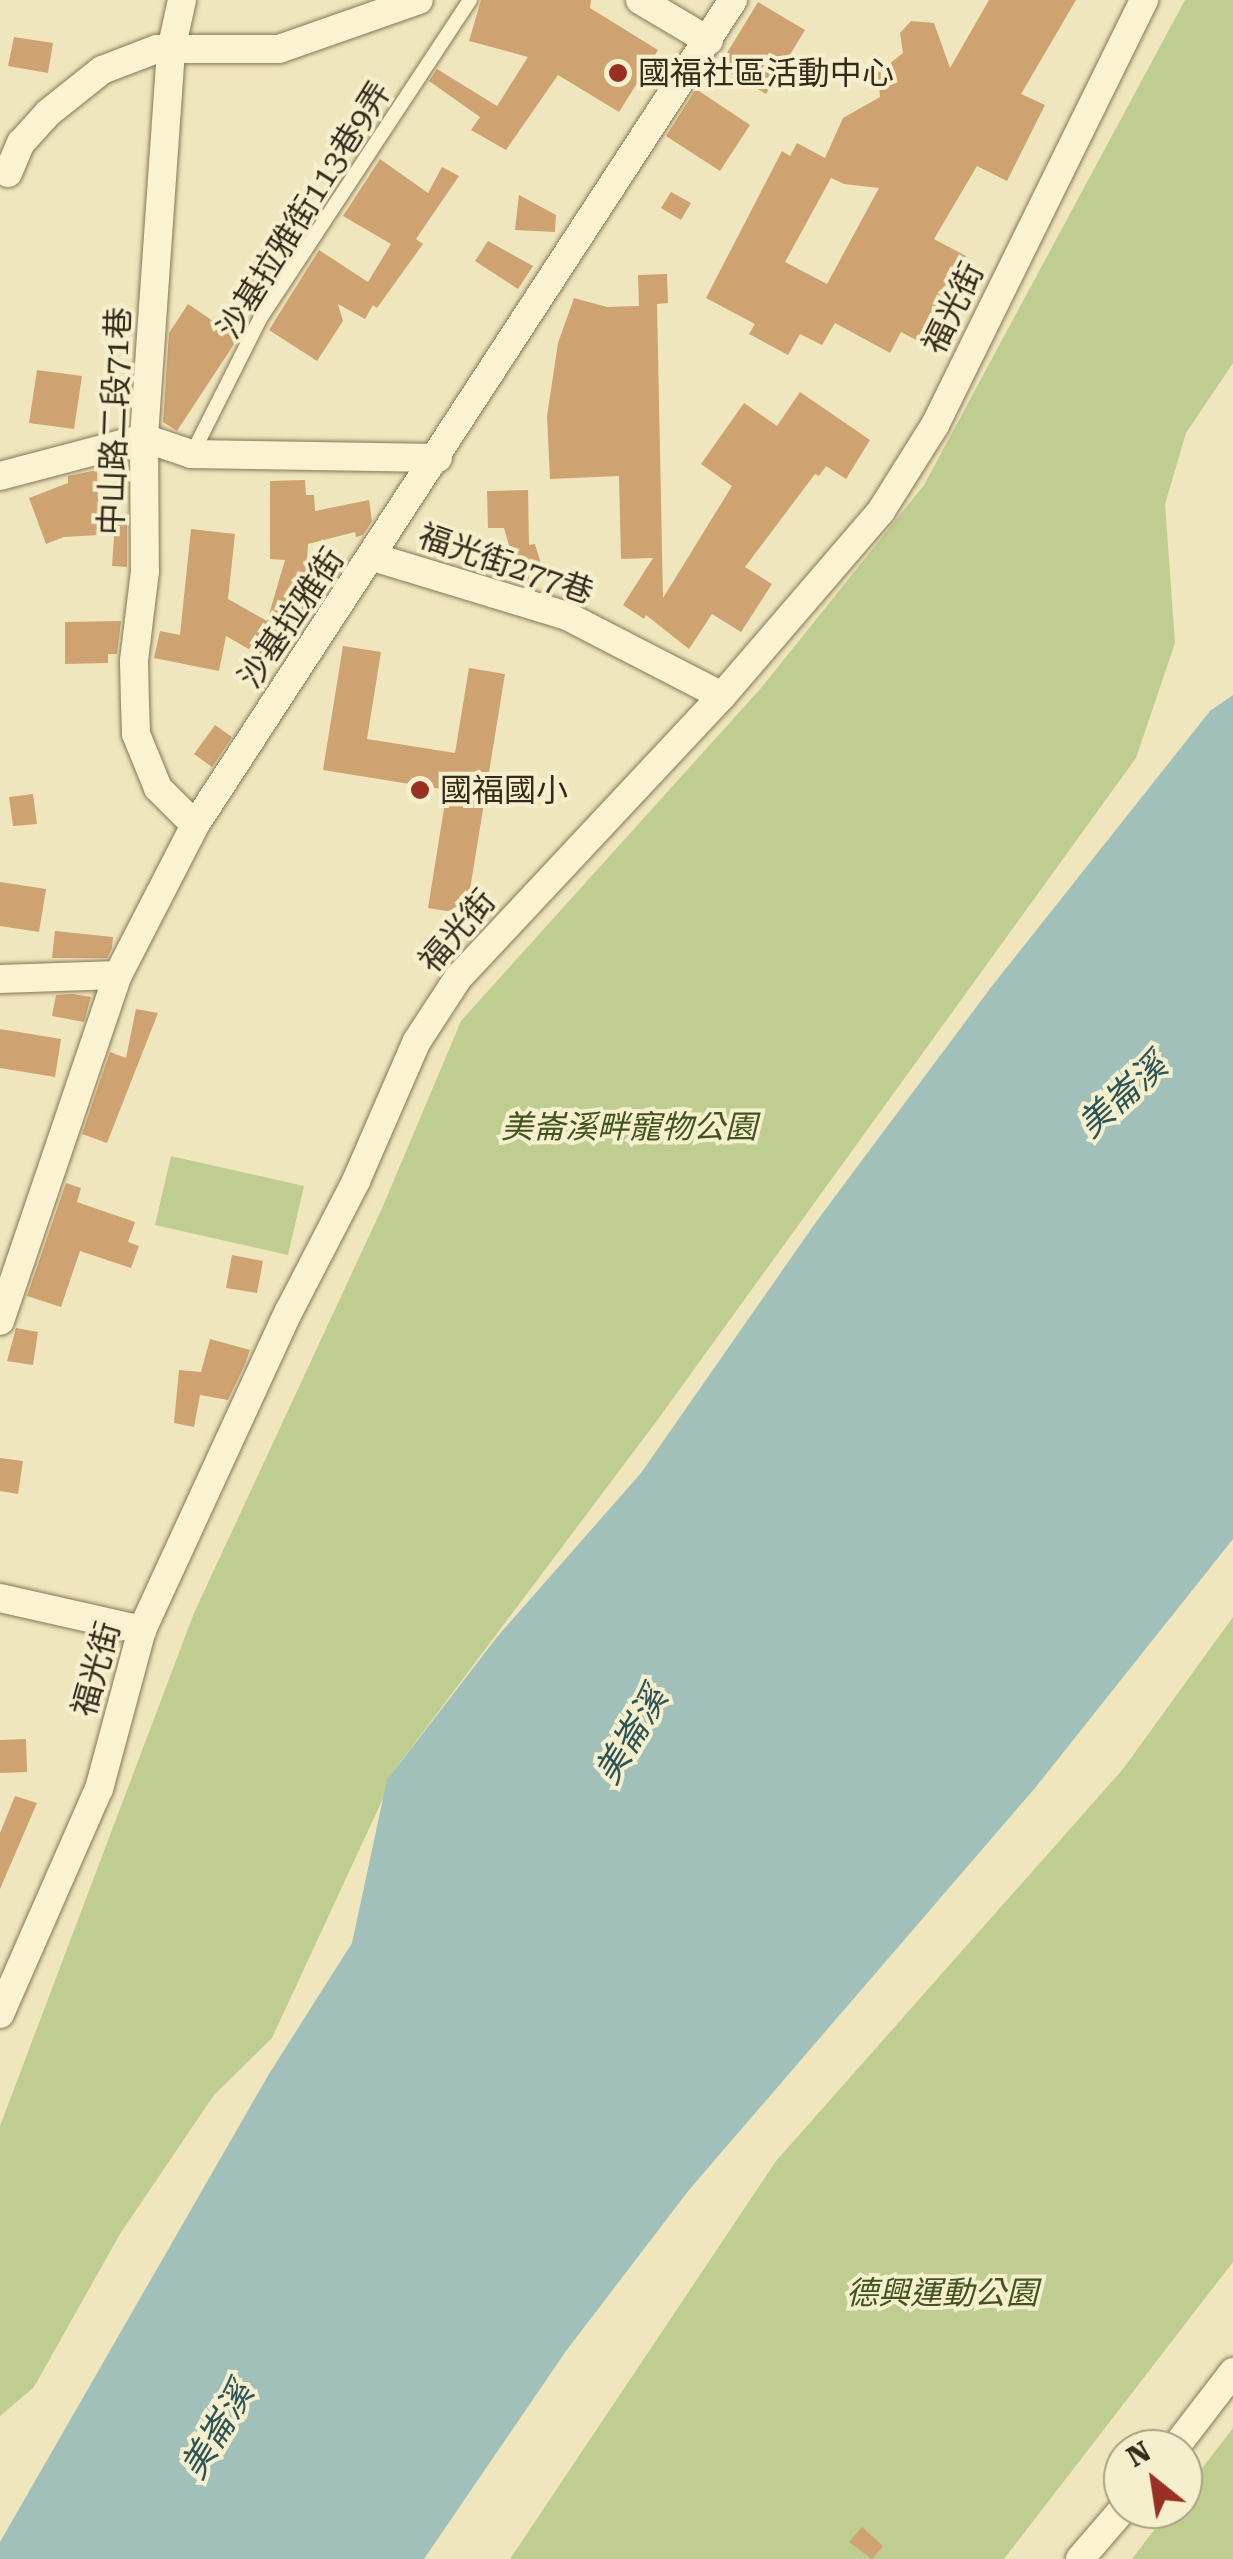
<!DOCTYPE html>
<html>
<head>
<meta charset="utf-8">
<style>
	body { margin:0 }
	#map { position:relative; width:1233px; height:2559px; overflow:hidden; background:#efe6bd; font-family:"Roboto Serif","Noto Sans TC",serif }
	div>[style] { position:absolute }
	.green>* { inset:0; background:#bfcd91 }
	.water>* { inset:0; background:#a1c0ba }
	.building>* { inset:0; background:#cfa371 }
	.roads { filter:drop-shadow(0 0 2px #877656) drop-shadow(0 0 2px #877656) }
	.service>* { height:14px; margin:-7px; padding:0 7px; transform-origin:7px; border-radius:7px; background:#faf2d0 }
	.minor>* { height:28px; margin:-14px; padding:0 14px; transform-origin:14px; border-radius:14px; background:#faf2d0 }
	.dots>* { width:28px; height:28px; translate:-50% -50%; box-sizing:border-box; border:5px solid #f6efcd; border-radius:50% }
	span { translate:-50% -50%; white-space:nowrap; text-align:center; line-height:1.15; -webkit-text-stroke:8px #f6efcd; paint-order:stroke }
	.poi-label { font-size:32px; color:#362b1b }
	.left { translate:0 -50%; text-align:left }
	.street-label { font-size:32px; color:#362b1b }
	.park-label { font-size:32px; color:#415321; font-style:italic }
	.water-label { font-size:35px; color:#2a5456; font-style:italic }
	.north { position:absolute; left:1103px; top:2429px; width:100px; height:100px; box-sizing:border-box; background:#f6efcd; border:2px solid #a9a186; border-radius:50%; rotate:330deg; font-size:28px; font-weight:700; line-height:40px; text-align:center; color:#362b1b }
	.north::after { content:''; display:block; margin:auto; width:35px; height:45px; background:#983024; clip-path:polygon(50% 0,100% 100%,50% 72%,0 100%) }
</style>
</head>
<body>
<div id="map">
	<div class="green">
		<div style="clip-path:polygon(1185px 0,1233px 0,1233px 363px,1186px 433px,1165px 504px,1175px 643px,1136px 758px,656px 1422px,399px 1764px,272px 2038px,214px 2095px,120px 2234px,34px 2387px,0 2416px,0 2126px,194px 1613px,383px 1206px,461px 1021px,761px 688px,924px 485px)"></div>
		<div style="clip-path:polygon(171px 1156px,304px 1186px,288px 1255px,155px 1225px)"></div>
		<div style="clip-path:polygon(1233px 1617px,1233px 2262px,1004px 2559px,510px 2559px,776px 2161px,1123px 1769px)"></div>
		<div style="clip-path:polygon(1233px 2428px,1233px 2559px,1132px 2559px,1170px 2509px,1183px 2509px,1183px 2493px)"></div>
	</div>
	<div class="water">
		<div style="clip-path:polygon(1233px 695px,1233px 1539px,1035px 1788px,689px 2190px,566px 2351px,424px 2559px,0 2559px,0 2542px,269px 2074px,352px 1943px,387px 1780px,497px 1637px,641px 1473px,816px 1222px,992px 986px,1210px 711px)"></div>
	</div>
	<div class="building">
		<div style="clip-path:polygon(481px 0,591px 0,590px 8px,658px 50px,619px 112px,558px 75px,506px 150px,471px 130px,480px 117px,429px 81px,437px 69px,497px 106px,528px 57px,469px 41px)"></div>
		<div style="clip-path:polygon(evenodd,989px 0,1076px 0,1021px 94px,1045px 105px,1007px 181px,977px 166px,934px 239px,966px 256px,920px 342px,901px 332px,890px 353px,835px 323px,822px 345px,800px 334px,788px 355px,749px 334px,755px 324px,706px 298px,782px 151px,790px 156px,797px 143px,825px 158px,843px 118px,880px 97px,878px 73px,903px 53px,900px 33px,911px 21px,934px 23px,950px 68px,989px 0,831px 178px,844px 184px,879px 188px,827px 284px,785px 262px,831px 178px)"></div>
		<div style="clip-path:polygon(758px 2px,805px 30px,766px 94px,719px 66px)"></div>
		<div style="clip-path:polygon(14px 37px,53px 43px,48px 73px,8px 66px)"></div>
		<div style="clip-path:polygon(696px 89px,750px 125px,720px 171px,666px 136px)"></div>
		<div style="clip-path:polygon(380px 159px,428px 193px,442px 167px,459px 176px,416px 239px,423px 244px,377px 308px,373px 305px,365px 319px,338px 304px,343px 321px,317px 361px,269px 330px,319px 250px,368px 282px,391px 244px,343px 216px)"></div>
		<div style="clip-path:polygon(671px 192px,691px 203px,681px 220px,661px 208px)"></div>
		<div style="clip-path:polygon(519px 195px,556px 215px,555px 232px,515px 230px)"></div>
		<div style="clip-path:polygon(488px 241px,533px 266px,518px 289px,475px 261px)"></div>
		<div style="clip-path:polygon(262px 249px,284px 262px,255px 306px,234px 294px)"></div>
		<div style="clip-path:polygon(667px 274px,668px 303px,657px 304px,663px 598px,732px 486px,701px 464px,744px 403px,777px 426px,800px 392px,870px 440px,846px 479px,826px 466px,819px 476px,815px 474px,745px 567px,772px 584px,741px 632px,712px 614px,689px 649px,646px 615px,644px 619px,623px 605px,653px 558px,621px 559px,619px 476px,550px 479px,547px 416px,558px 343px,574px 298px,607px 307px,639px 306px,638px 275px)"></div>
		<div style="clip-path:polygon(188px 304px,238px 338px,177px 431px,163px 422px,169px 333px)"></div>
		<div style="clip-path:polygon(37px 370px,82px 376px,74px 429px,29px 423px)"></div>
		<div style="clip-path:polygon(97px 470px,99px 535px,64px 537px,46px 544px,29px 498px,68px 483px,68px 476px)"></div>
		<div style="clip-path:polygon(305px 480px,306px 495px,314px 495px,315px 511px,369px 500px,372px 521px,363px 535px,356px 537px,355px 532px,308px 544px,305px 596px,321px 600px,278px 666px,226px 636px,219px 671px,154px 658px,160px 631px,180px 635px,191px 529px,235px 534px,228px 599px,267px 621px,285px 560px,270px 559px,270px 481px)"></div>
		<div style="clip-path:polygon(528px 490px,529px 545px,535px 544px,541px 564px,529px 567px,529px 586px,520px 583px,504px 528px,488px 528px,487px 491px)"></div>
		<div style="clip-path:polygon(115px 523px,127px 524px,127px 567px,112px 566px)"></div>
		<div style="clip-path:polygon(121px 621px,117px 654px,108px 654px,108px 663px,65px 664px,65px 622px)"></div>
		<div style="clip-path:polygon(343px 646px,381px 652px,367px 739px,455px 753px,469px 668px,505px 674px,466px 914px,428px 908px,447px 790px,323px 770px)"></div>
		<div style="clip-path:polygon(215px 725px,232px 737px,212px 767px,194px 754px)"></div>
		<div style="clip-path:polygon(33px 794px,37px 824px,13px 826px,9px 797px)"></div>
		<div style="clip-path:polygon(0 882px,46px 889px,39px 932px,0 926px)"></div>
		<div style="clip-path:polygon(55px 931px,113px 937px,112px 948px,107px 958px,52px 958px)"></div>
		<div style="clip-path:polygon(73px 994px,91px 997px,84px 1022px,52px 1016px,56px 995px)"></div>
		<div style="clip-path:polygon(136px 1009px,158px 1013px,107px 1143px,82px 1134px,110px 1052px,126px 1058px)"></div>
		<div style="clip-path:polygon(0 1029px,61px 1039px,55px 1077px,0 1068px)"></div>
		<div style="clip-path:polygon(66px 1183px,81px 1188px,77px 1202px,135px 1222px,128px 1242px,139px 1246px,131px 1268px,80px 1251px,61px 1307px,27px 1296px)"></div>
		<div style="clip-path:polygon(232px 1255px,263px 1261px,257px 1293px,226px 1288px)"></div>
		<div style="clip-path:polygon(16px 1328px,38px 1332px,33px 1365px,7px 1361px)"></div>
		<div style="clip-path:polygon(210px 1339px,250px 1350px,245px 1364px,228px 1400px,200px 1395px,194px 1427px,174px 1423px,179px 1370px,201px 1372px)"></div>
		<div style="clip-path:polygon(0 1458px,23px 1461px,18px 1494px,0 1491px)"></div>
		<div style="clip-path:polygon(26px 1739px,27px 1772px,0 1773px,0 1740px)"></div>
		<div style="clip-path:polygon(15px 1796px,37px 1803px,0 1889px,0 1833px)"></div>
		<div style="clip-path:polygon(862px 2527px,883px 2546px,872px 2559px,849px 2542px)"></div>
	</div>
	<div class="roads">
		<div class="service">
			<div style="left:192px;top:454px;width:153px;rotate:-63.3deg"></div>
			<div style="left:261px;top:317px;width:380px;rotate:-56.6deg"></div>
		</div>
		<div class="minor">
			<div style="left:182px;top:0;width:51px;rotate:102.4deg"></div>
			<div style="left:171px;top:50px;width:389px;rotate:94deg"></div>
			<div style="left:144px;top:438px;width:133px;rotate:89.6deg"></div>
			<div style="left:145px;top:571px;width:91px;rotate:97deg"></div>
			<div style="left:134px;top:661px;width:43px;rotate:88.7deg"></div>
			<div style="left:135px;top:704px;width:30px;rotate:88deg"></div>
			<div style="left:136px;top:734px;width:58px;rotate:67.8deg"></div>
			<div style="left:158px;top:788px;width:52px;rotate:45deg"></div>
			<div style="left:640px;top:0;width:80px;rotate:30.7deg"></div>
			<div style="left:8px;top:173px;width:33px;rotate:-67deg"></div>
			<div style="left:21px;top:143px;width:40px;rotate:-48deg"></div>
			<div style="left:48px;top:113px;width:69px;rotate:-38.5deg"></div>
			<div style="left:102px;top:70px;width:59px;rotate:-20.9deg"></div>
			<div style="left:157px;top:49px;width:122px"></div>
			<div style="left:279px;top:49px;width:148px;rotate:-19.3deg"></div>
			<div style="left:0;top:476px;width:149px;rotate:-14.8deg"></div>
			<div style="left:144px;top:438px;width:50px;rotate:18.8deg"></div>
			<div style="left:191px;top:454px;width:247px;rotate:0.9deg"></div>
			<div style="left:373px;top:557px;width:203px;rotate:16.9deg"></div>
			<div style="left:567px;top:616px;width:174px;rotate:27.3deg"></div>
			<div style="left:0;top:979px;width:118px;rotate:-1.9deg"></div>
			<div style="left:0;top:1321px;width:366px;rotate:-71.2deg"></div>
			<div style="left:118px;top:975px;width:169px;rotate:-62.8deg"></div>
			<div style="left:195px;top:825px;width:985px;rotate:-56.89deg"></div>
			<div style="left:0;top:1598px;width:146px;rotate:12.7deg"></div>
			<div style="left:0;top:2014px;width:246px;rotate:-66.3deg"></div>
			<div style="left:99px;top:1789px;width:165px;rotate:-74.9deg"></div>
			<div style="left:142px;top:1630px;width:351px;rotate:-65.3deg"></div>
			<div style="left:289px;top:1311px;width:146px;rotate:-62.7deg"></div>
			<div style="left:356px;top:1181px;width:153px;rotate:-66.5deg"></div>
			<div style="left:417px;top:1041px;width:75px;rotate:-56.9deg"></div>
			<div style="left:458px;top:978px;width:386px;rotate:-46.9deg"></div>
			<div style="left:722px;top:696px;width:244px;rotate:-49.3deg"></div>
			<div style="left:881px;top:511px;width:102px;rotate:-57.9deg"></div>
			<div style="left:935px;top:425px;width:474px;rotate:-63.8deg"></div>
			<div style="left:1174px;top:2449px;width:97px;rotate:-52.5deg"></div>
			<div style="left:1080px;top:2559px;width:66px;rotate:-49.3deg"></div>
		</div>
	</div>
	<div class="dots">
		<div style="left:618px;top:73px;background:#983024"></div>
		<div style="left:420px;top:790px;background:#983024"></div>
	</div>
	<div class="poi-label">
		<span class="left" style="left:638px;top:73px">國福社區活動中心</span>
		<span class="left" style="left:440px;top:790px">國福國小</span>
	</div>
	<div class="street-label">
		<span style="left:304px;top:210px;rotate:-58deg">沙基拉雅街113巷9弄</span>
		<span style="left:953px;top:308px;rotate:-64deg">福光街</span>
		<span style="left:115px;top:421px;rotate:-88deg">中山路二段71巷</span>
		<span style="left:506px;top:564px;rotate:19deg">福光街277巷</span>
		<span style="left:291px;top:618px;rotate:-56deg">沙基拉雅街</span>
		<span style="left:457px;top:931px;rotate:-49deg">福光街</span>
		<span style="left:96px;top:1669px;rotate:-74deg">福光街</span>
	</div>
	<div class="park-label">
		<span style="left:629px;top:1127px">美崙溪畔寵物公園</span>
		<span style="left:942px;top:2293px">德興運動公園</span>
	</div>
	<div class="water-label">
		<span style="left:1123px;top:1096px;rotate:-42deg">美崙溪</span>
		<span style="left:632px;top:1736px;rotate:-59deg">美崙溪</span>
		<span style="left:218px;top:2431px;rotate:-59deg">美崙溪</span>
	</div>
	<div class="north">N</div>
</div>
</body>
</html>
